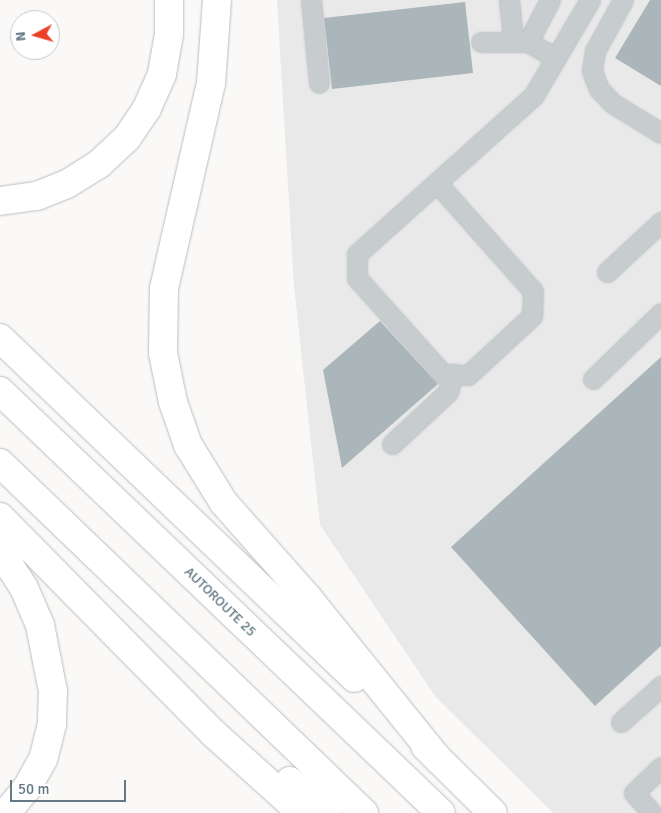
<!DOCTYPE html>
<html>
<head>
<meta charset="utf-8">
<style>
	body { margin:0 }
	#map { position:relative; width:661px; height:813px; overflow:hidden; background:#faf9f7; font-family:Signika,sans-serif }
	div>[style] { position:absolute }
	.built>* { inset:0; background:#e8e9e8 }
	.building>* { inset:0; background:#abb6bb }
	.roads { filter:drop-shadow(0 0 1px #b9bec0) drop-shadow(0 0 1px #b9bec0) }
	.minor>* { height:19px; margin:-9.5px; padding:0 9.5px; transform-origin:9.5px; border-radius:9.5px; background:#c7cccf }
	.highway>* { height:28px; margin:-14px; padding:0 14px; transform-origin:14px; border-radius:14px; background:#fff }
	span { translate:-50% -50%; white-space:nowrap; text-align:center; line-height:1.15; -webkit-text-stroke:5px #fff; paint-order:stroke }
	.street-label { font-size:14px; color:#637984 }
	.north { position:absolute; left:10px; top:10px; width:50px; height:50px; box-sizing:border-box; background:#fff; border:1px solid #c1c9ce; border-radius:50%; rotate:264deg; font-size:14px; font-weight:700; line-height:20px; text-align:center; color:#637984 }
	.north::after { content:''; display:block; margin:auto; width:18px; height:22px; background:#ec4025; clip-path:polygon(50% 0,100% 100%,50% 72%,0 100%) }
	.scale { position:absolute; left:10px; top:780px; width:116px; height:22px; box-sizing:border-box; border:2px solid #637984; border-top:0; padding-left:6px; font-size:15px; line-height:18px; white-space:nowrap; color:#637984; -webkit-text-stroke:4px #fff; paint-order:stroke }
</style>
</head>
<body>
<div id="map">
	<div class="built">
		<div style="clip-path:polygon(277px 0,661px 0,661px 813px,553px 813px,435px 696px,320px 525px,294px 286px)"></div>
	</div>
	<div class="building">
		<div style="clip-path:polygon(650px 0,661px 0,661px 86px,615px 58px)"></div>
		<div style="clip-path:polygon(465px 2px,473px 73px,332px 89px,324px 18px)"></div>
		<div style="clip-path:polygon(380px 321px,438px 384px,342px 468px,323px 370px)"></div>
		<div style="clip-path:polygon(661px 357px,661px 646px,595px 706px,451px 547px)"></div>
	</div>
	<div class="roads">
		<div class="minor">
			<div style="left:311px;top:0;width:83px;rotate:84.5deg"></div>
			<div style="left:509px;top:0;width:39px;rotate:84deg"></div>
			<div style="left:550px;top:0;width:47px;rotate:117.6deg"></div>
			<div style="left:528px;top:42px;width:32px;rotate:30deg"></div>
			<div style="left:623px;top:0;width:58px;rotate:118.8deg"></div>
			<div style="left:595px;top:51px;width:20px;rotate:99deg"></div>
			<div style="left:592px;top:71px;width:19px;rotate:69deg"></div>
			<div style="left:599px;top:89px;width:19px;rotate:47deg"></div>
			<div style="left:612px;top:103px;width:57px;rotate:31.5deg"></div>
			<div style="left:481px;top:42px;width:47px"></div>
			<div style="left:437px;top:183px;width:144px;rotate:48.4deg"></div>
			<div style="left:533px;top:291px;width:25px;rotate:92deg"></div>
			<div style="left:532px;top:316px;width:87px;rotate:137.3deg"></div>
			<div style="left:468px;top:375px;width:25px;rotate:-178deg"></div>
			<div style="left:443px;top:374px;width:129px;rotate:-131.9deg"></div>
			<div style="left:357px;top:278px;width:24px;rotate:-90deg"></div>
			<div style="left:357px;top:254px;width:238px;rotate:-41.9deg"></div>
			<div style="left:534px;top:95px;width:110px;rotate:-59.5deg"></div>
			<div style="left:607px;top:272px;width:74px;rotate:-42.8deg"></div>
			<div style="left:593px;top:379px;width:95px;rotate:-44.1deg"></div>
			<div style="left:392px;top:444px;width:76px;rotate:-42.9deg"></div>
			<div style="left:448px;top:392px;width:19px;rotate:-74deg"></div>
			<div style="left:621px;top:722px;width:54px;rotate:-42deg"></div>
			<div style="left:652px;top:813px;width:27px;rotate:-132deg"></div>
			<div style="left:634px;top:793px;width:37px;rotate:-44deg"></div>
		</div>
		<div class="highway">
			<div style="left:217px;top:0;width:83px;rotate:94.1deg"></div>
			<div style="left:211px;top:83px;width:211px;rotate:102.9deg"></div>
			<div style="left:164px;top:289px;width:64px;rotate:90.9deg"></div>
			<div style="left:163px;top:353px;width:50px;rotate:78.5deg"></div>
			<div style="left:173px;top:402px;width:46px;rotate:70.8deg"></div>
			<div style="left:188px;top:445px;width:68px;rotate:58.2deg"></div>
			<div style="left:224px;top:503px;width:127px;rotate:48.5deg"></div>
			<div style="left:308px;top:598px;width:207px;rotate:51.1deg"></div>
			<div style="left:0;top:201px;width:37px;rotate:-8deg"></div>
			<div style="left:37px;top:196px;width:32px;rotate:-22deg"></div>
			<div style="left:67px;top:184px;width:38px;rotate:-32deg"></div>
			<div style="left:99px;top:164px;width:38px;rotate:-43deg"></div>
			<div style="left:127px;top:138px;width:36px;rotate:-56deg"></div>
			<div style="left:147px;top:108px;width:37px;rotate:-66deg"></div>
			<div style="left:162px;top:74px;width:41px;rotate:-80.1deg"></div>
			<div style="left:169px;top:34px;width:34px;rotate:-90deg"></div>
			<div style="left:0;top:338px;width:491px;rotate:43.8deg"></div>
			<div style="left:0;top:391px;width:610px;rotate:43.74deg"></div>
			<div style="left:0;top:463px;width:505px;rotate:43.88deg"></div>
			<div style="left:0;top:517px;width:303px;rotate:45.4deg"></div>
			<div style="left:213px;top:733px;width:120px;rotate:42deg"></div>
			<div style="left:0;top:551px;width:44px;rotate:57deg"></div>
			<div style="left:24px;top:588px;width:40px;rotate:66.6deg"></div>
			<div style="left:40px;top:625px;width:67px;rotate:78.9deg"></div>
			<div style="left:53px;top:691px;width:33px;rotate:92deg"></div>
			<div style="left:52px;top:724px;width:36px;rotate:104deg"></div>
			<div style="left:43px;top:759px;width:33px;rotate:119deg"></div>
			<div style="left:27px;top:788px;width:33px;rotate:130deg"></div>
			<div style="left:425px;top:746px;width:95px;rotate:44.6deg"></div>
			<div style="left:290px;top:781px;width:50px;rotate:39.4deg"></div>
		</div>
	</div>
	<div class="street-label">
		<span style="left:220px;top:602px;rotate:44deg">AUTOROUTE 25</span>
	</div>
	<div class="north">N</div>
	<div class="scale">50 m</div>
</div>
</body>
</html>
